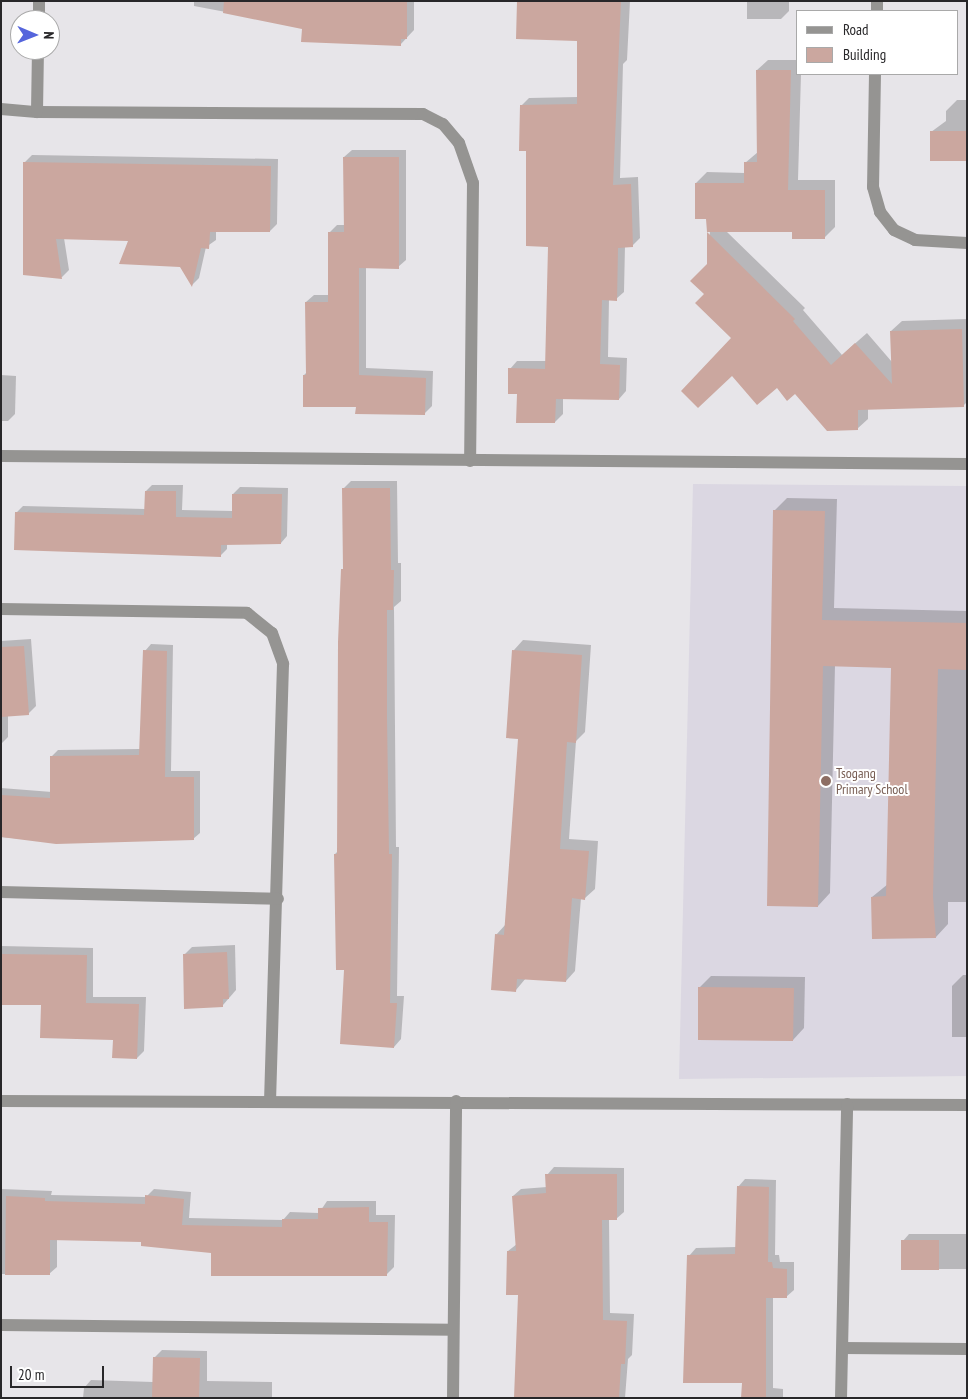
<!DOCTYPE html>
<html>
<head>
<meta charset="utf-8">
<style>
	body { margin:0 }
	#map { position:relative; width:968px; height:1399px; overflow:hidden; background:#e7e5e9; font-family:"PT Sans Narrow",sans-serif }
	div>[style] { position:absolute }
	.built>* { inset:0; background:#dbd7e2 }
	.shadow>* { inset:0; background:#0003 }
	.building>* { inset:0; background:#cba79f }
	.minor>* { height:12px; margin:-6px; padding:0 6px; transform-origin:6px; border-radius:6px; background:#959492 }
	.dots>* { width:14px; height:14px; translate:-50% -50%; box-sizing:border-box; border:2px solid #fff; border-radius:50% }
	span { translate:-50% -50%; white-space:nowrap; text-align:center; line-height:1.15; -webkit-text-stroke:4px #fff; paint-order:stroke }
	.education-label { font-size:14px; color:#785e54 }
	.left { translate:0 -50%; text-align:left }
	.frame { position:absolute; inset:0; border:2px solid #282729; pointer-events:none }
	.legend { position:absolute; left:796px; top:10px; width:162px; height:65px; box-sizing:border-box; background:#fff; border:1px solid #a9a9a9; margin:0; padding:6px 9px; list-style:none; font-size:15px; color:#282729 }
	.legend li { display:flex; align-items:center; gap:10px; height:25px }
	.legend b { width:25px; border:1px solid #a9a9a9 }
	.north { position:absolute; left:10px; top:10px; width:50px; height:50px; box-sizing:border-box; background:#fff; border:1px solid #a9a9a9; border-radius:50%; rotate:91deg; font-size:14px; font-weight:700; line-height:20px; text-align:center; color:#282729 }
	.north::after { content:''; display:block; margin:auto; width:18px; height:22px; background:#5565dc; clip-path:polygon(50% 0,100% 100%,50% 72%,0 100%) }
	.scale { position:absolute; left:10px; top:1366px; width:94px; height:22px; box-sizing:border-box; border:2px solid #282729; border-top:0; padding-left:6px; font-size:15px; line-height:18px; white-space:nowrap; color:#282729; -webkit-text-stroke:4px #fff; paint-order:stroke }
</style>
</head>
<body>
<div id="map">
	<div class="built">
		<div style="clip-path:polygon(693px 484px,967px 486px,967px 1076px,679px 1079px)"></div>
	</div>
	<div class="shadow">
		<div style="clip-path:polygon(194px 1px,414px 1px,414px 30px,400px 45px,194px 6px)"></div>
		<div style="clip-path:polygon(518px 1px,630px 1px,627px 60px,623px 64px,620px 178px,638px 177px,640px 238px,632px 246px,625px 246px,624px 292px,616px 299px,609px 299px,608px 357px,627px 358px,626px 391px,619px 399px,563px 398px,563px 414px,555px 422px,518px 393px,510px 369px,517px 361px,547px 361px,549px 245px,521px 106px,529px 98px,578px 97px,578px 40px)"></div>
		<div style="clip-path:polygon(747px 1px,789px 1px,789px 11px,781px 19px,747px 19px)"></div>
		<div style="clip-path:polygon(768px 60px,797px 60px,797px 74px,801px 74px,798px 180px,835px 180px,835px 227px,824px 238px,794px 230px,726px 231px,805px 308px,803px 310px,842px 355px,867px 333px,892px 362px,891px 331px,902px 321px,967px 319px,967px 402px,963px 406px,868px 409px,868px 419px,857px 429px,795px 392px,705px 294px,710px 231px,696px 183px,707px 172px,745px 173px,745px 163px,758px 152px,757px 70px)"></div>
		<div style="clip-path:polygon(957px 100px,967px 100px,967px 160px,931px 132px,946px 121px,946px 111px)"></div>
		<div style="clip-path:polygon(352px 150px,406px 150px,406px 260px,398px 267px,366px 267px,366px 368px,433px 371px,432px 406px,424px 414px,357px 406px,304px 375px,307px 372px,306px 302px,314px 295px,329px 295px,329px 233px,337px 225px,345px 225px,344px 157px)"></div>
		<div style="clip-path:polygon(32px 155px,278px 159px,277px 224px,270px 231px,216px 230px,216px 240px,206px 247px,199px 278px,192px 285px,180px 266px,129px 240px,64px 238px,69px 270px,62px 277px,24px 273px,25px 162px)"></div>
		<div style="clip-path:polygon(1px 375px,16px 376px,15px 414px,8px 421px,1px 421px)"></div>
		<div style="clip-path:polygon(351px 481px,397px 481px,398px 563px,401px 563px,401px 601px,394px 607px,396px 847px,399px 847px,397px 996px,404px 996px,401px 1039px,394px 1047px,346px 969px,335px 854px,338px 851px,342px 570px,345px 567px,343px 489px)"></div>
		<div style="clip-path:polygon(152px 485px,183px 485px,182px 510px,233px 511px,233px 494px,240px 487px,288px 488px,287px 536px,281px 543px,227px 543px,227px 549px,220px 556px,16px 513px,23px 506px,145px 509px,146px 491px)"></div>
		<div style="clip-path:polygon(787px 498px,837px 499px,834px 608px,967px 611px,967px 902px,948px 902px,948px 924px,936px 937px,872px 897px,888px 884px,893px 667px,835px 665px,830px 893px,818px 906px,775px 510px)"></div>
		<div style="clip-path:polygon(31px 639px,36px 706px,28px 714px,8px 715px,8px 737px,1px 744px,1px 641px)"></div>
		<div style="clip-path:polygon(523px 640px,591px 645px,585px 732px,576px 741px,569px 839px,598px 841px,595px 889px,585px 898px,581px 898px,575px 971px,566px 981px,526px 978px,516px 990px,496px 935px,506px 924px,519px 738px,507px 737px,514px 650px)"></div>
		<div style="clip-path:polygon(151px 644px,173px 645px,171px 771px,200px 771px,200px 833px,193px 839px,56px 842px,1px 837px,1px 788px,52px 792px,51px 757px,58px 750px,140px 749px,145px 651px)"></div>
		<div style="clip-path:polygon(235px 945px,236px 990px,223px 1005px,184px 955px,192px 947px)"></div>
		<div style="clip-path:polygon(1px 946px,93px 948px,93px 997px,146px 997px,144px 1051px,137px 1058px,114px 1039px,42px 1004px,1px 1003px)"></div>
		<div style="clip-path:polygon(963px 975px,967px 975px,967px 1037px,952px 1037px,952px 986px)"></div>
		<div style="clip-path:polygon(711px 976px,805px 977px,804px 1028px,793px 1040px,699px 988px)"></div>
		<div style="clip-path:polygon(554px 1167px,624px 1168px,624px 1212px,616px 1219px,609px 1219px,610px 1313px,634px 1314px,632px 1355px,628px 1359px,625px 1398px,515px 1398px,519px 1294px,508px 1251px,517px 1244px,513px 1196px,521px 1189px,547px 1187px,547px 1175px)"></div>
		<div style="clip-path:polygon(745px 1179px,776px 1180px,775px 1255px,779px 1255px,780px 1262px,794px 1262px,794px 1290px,786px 1297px,773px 1297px,773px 1388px,783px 1389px,783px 1398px,742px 1398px,743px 1382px,689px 1256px,696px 1248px,736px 1247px,738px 1187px)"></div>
		<div style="clip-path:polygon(1px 1189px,52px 1191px,51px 1195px,146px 1197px,154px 1189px,191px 1192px,189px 1218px,283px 1220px,290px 1212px,319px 1213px,327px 1201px,376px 1201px,376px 1215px,395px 1215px,394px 1267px,387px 1274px,143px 1240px,57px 1239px,57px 1267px,49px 1274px,1px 1274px)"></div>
		<div style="clip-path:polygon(909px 1234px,967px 1234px,967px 1269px,903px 1269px,903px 1241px)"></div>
		<div style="clip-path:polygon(162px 1350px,207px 1351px,207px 1381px,272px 1382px,272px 1398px,83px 1398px,84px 1388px,91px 1380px,153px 1382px,154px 1358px)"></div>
	</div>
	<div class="building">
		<div style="clip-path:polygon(224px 1px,407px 1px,407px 39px,401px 39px,401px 46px,301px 42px,302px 29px,223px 13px)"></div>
		<div style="clip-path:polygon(517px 1px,621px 1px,613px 185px,631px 184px,633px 247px,618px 248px,617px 301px,602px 300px,600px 364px,620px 365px,619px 400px,556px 399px,555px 423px,516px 423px,517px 394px,508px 394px,508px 368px,545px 369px,548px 247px,526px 246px,526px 151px,519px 151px,520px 105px,577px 104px,577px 41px,516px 39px)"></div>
		<div style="clip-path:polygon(756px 70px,791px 70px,788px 190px,825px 190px,825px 239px,792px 239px,792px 232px,707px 232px,706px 219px,695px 219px,695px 183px,744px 183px,744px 162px,757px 162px)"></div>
		<div style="clip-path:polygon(930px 131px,967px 131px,967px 161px,930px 161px)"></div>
		<div style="clip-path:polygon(343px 157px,399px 157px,399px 269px,359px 268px,359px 375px,426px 378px,425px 415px,355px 414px,356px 407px,303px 407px,303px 375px,306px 375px,305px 302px,328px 302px,328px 232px,344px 232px)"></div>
		<div style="clip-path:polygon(23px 162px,271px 166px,270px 232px,210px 232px,209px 249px,201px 248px,192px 287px,180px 267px,119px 264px,128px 241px,56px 239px,62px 279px,23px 275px)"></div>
		<div style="clip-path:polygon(707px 232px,795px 319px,793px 321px,831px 365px,855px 343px,892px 384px,890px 331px,962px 329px,964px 407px,858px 410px,858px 430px,827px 431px,795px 394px,787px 401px,777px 388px,757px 405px,732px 376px,698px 408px,681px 391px,731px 338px,695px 303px,704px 294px,690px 281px,707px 264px)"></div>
		<div style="clip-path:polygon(342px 488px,390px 488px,391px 570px,394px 570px,393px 610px,387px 610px,387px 717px,389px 854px,392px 854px,390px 1003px,397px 1003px,394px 1048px,340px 1044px,344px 970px,336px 970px,334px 854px,337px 854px,338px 642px,341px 569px,343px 569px)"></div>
		<div style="clip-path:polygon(145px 491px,176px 491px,176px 517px,232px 518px,232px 494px,282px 494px,281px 544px,221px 545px,221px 557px,14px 550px,15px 512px,144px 515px)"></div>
		<div style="clip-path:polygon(773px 510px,825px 511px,822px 620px,967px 623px,967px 670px,938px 669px,933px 896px,936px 938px,872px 939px,871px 897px,886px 896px,891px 668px,823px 666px,818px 907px,767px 906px)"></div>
		<div style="clip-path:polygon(24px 646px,29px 715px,1px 717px,1px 647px)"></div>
		<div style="clip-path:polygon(143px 650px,167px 651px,165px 777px,194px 777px,194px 840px,56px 844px,1px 837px,1px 795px,50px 798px,50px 756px,139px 755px)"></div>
		<div style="clip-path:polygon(512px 650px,582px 655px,576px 743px,567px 742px,560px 849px,589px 851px,585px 900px,572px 898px,566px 982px,517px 979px,516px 992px,491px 990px,495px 934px,504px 935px,518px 739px,506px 738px)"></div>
		<div style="clip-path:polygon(227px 952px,229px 999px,223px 999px,223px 1007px,184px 1009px,183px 954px)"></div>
		<div style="clip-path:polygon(1px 954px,87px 955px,86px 1003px,139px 1004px,137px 1059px,112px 1058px,113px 1040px,40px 1038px,41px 1005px,1px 1005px)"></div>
		<div style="clip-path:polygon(698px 987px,794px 988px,793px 1041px,698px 1040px)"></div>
		<div style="clip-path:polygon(545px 1174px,617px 1174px,617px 1220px,602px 1220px,603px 1320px,627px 1321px,625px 1364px,621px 1364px,619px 1398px,514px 1398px,518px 1295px,506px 1295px,507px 1251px,516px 1251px,512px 1196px,546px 1193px)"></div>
		<div style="clip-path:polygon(737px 1186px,769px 1187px,768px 1262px,772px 1262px,773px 1268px,787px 1269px,787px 1298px,766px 1298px,766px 1398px,741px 1398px,742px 1383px,683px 1383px,687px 1255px,735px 1254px)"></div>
		<div style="clip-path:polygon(145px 1195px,184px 1199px,182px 1225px,282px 1227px,282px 1219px,318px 1219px,318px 1208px,369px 1207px,369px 1222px,388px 1222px,387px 1276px,211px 1276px,211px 1253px,141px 1246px,141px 1242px,50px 1240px,50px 1275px,5px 1275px,6px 1196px,45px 1198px,45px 1201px,145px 1204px)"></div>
		<div style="clip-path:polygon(901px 1240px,939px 1240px,939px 1270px,901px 1270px)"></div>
		<div style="clip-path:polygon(153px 1357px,200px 1358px,199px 1398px,152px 1398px)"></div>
	</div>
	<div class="minor">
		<div style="left:877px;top:11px;width:10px;rotate:-90deg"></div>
		<div style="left:39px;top:20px;width:19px;rotate:-90deg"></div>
		<div style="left:875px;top:74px;width:113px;rotate:91deg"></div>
		<div style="left:873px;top:187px;width:26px;rotate:74deg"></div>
		<div style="left:880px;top:212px;width:23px;rotate:52deg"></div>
		<div style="left:894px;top:230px;width:23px;rotate:25deg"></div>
		<div style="left:915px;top:240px;width:52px;rotate:3.3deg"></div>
		<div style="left:1px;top:109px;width:36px;rotate:5deg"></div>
		<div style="left:37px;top:112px;width:386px;rotate:0.3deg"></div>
		<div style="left:423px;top:114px;width:22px;rotate:27deg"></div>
		<div style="left:443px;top:124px;width:25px;rotate:50deg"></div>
		<div style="left:459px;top:143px;width:42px;rotate:70.7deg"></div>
		<div style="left:473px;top:183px;width:278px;rotate:90.6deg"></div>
		<div style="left:37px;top:112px;width:62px;rotate:-89.1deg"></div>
		<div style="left:1px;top:456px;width:966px;rotate:0.47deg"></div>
		<div style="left:1px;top:609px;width:246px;rotate:0.9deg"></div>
		<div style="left:247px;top:613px;width:32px;rotate:39deg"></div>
		<div style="left:272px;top:633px;width:33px;rotate:70deg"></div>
		<div style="left:283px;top:664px;width:437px;rotate:91.7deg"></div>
		<div style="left:1px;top:892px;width:277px;rotate:1.4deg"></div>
		<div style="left:1px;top:1101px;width:966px;rotate:0.24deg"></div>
		<div style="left:1px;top:1325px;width:452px;rotate:0.6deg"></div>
		<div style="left:843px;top:1348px;width:124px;rotate:0.5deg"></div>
		<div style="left:453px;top:1398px;width:297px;rotate:-89.4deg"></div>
		<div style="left:841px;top:1398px;width:294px;rotate:-88.8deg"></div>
	</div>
	<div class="dots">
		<div style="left:826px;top:781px;background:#8d6e63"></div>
	</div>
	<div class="education-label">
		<span class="left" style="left:836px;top:781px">Tsogang<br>Primary School</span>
	</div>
	<div class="frame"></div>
	<ul class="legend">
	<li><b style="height:6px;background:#959492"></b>Road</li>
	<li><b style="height:14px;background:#cba79f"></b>Building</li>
	</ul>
	<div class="north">N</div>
	<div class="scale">20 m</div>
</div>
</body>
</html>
